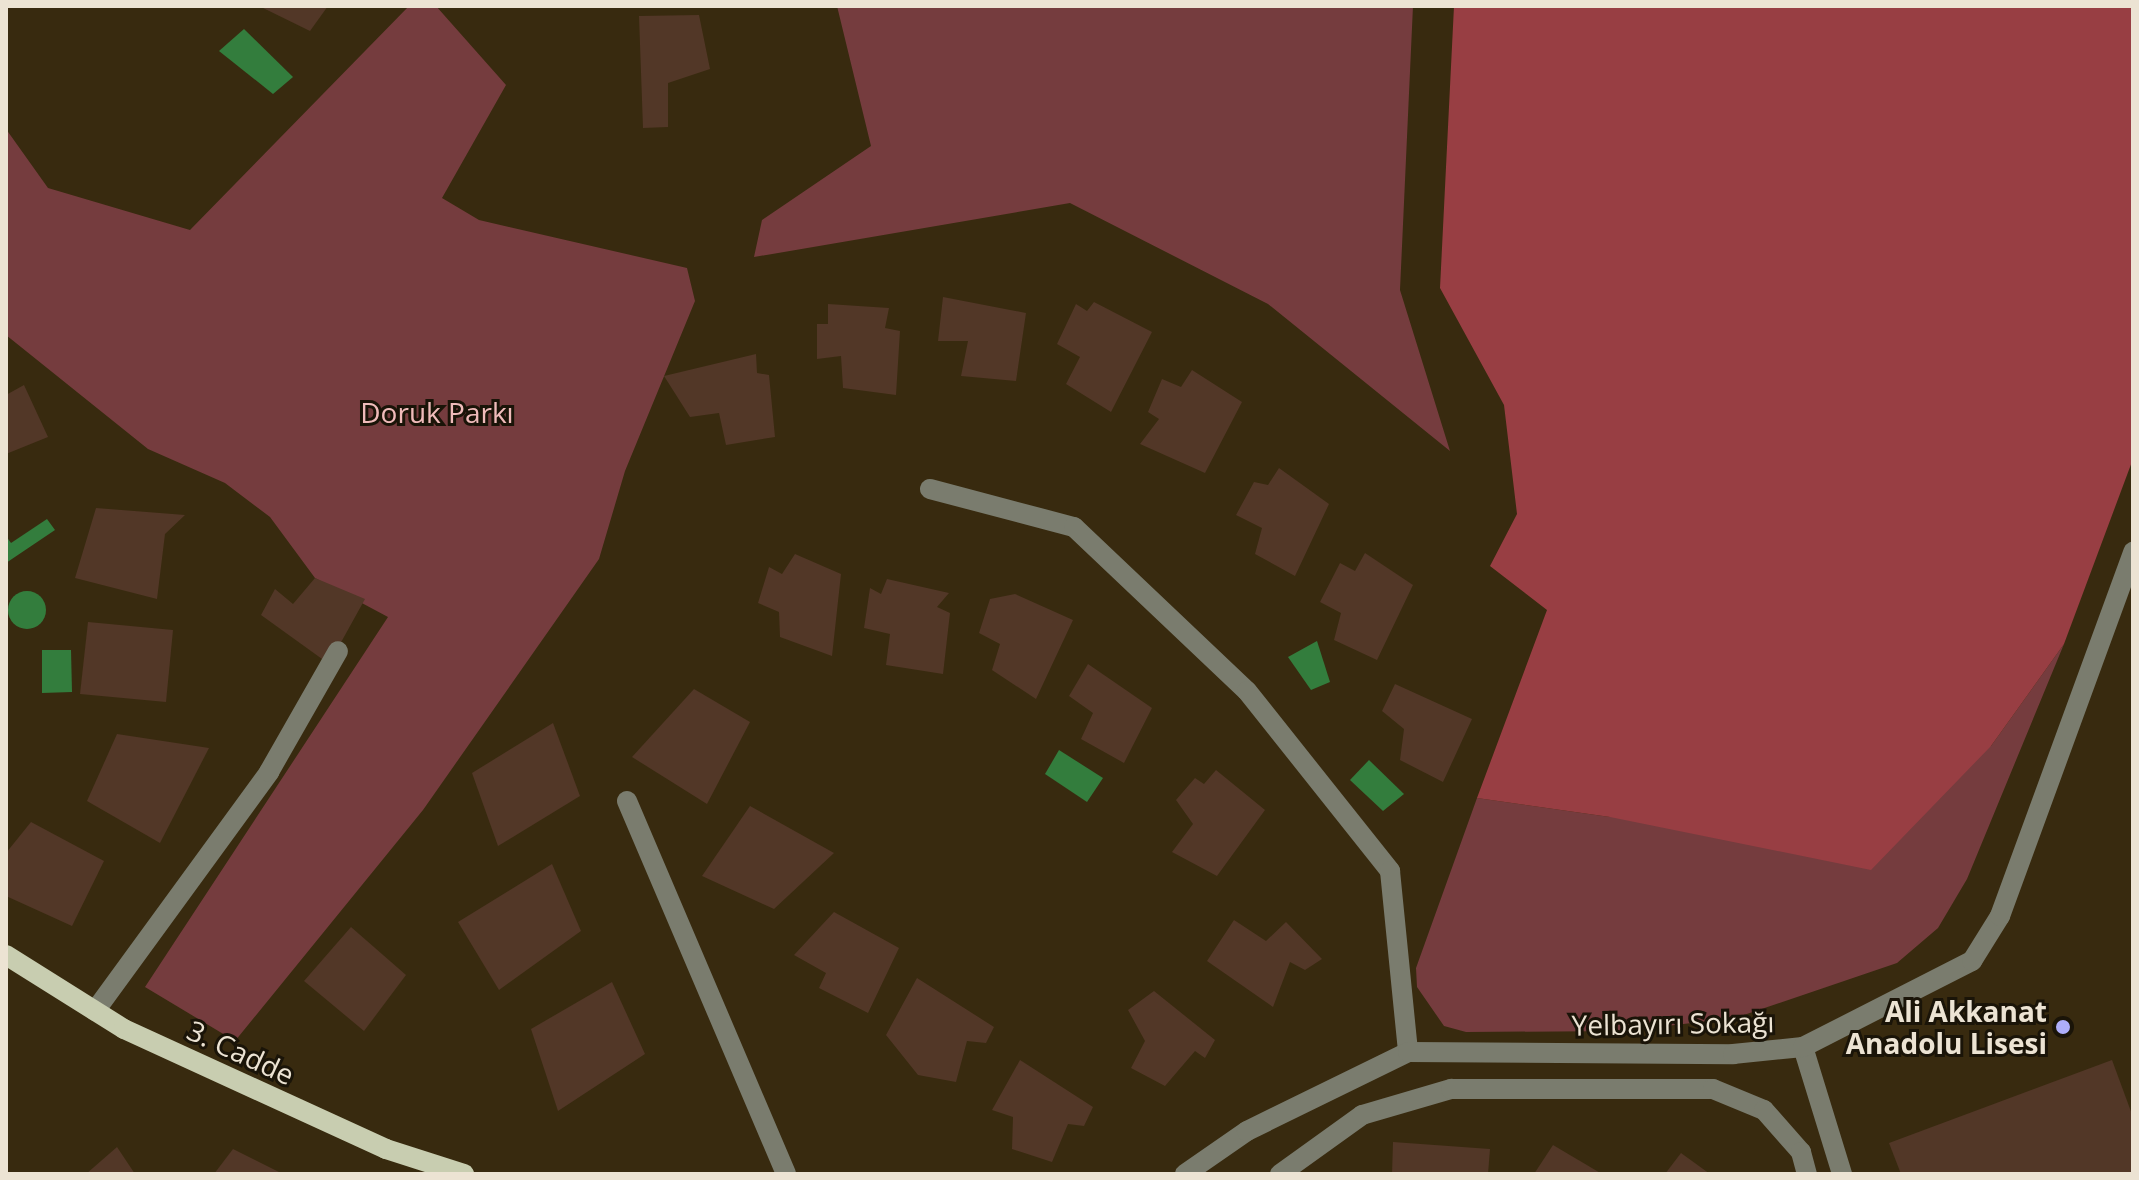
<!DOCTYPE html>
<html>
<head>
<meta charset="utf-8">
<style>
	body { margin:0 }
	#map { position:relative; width:2139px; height:1180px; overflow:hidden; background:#382a0f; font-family:"Open Sans",sans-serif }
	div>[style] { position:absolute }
	.green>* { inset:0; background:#753c3e }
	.forest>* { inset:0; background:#983e43 }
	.water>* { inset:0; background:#337d3d }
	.round { border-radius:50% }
	.building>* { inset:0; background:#523727 }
	.minor>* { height:20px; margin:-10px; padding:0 10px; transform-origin:10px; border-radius:10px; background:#7a7c6e }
	.major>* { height:20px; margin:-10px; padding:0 10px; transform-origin:10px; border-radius:10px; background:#c8cdb0 }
	.dots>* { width:22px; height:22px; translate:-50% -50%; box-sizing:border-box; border:4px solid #1a1408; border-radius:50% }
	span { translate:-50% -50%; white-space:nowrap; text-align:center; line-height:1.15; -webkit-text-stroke:6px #1a1408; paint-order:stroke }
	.park-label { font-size:28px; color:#efbbba }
	.poi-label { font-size:28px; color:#ece3d3; font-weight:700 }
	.right { translate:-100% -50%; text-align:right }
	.street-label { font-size:28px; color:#ece3d3 }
	.frame { position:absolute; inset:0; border:8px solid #ece3d3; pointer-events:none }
</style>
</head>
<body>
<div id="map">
	<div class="green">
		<div style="clip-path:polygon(409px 6px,436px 6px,506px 85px,442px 198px,479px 220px,687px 268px,695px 301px,625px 471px,599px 559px,423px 810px,235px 1041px,145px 987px,388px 617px,315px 578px,270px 517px,225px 483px,148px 449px,6px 335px,6px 129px,48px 188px,190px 230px)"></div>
		<div style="clip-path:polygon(837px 6px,1413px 6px,1400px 290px,1450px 451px,1268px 304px,1070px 203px,754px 257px,762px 220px,871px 146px)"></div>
		<div style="clip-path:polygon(2064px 644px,1967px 879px,1938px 928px,1897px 963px,1735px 1018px,1623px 1031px,1466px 1032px,1444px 1026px,1417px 987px,1416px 968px,1477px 798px,1610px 817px,1991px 746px)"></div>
	</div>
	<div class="forest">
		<div style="clip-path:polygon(1454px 6px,2133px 6px,2133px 459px,2064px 644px,1991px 746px,1871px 870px,1610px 817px,1477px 798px,1547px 610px,1490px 566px,1517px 514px,1504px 405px,1440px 288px)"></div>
	</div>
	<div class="water">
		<div style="clip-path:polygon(244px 29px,293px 77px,273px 94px,219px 51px)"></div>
		<div style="clip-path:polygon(47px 519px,55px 530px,6px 563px,6px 536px,11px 543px)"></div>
		<div class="round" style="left:8px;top:591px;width:38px;height:38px"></div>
		<div style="clip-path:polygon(1317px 641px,1330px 682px,1311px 690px,1288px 657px)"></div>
		<div style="clip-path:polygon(42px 650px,71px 650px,72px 692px,42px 693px)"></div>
		<div style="clip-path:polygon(1059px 750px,1103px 778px,1087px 802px,1045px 774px)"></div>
		<div style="clip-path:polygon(1369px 760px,1404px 794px,1383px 811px,1350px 780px)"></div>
	</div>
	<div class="building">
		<div style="clip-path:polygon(259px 6px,328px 6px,310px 31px)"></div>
		<div style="clip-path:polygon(699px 15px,710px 69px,668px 83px,668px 127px,643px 128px,639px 16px)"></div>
		<div style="clip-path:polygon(943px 297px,1026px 313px,1016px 381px,961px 376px,968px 341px,938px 341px)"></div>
		<div style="clip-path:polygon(1094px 302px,1152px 332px,1111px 412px,1066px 384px,1080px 357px,1057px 344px,1076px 304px,1087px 311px)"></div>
		<div style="clip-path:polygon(828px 304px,889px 308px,885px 328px,900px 331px,896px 395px,843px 388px,841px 356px,817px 359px,817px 324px,828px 324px)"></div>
		<div style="clip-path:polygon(756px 354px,757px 373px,769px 375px,775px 437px,726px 445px,719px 413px,690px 417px,664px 376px)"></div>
		<div style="clip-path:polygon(1192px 370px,1242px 402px,1205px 473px,1140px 444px,1159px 419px,1148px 412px,1162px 379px,1181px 387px)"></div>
		<div style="clip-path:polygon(24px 385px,48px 437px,6px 454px,6px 395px)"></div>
		<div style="clip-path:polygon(1279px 468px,1329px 504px,1295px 576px,1255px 554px,1262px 528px,1236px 515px,1254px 482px,1268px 485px)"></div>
		<div style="clip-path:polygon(96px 508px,185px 515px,165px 534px,157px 599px,75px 578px)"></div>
		<div style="clip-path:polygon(1365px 553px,1413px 585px,1377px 660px,1334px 640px,1341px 613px,1320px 602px,1340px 563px,1355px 571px)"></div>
		<div style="clip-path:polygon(795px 554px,841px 574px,832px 656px,780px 637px,779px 612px,758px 603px,769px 567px,782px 574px)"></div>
		<div style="clip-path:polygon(315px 578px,365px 599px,329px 664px,261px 615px,275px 589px,293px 604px)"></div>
		<div style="clip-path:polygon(887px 579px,949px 593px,937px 607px,950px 613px,943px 674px,886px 665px,890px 634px,864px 628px,870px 588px,881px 594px)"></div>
		<div style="clip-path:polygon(1015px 594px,1073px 620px,1036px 699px,992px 670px,1000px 644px,979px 633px,990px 599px)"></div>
		<div style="clip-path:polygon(88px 622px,173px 630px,166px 702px,80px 694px)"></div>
		<div style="clip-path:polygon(1088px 664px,1152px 708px,1124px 763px,1081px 739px,1093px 713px,1069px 696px)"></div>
		<div style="clip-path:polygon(1395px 684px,1472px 719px,1443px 782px,1400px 760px,1404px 729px,1382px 711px)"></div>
		<div style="clip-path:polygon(694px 689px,750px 722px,707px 804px,632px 757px)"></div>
		<div style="clip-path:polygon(553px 723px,580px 796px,498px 846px,472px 773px)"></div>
		<div style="clip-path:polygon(117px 734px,209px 748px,160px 843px,87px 801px)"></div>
		<div style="clip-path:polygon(1216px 770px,1265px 810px,1217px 876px,1172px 852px,1193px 824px,1176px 800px,1195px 778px,1204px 784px)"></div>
		<div style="clip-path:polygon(750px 806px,834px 853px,774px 909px,702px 876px)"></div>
		<div style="clip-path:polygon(31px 822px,104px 861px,72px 926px,6px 896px,6px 853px)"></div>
		<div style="clip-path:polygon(552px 864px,581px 931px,499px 990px,458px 922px)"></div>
		<div style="clip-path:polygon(834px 912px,899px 948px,868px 1013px,819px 988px,826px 973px,794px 955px)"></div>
		<div style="clip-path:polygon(1234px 920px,1266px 941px,1286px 922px,1322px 959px,1305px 970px,1290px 962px,1273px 1007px,1207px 961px)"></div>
		<div style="clip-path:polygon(351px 927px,406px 975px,364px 1031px,304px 981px)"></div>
		<div style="clip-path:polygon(917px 978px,994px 1027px,986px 1043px,967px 1041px,956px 1082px,918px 1075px,886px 1035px)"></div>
		<div style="clip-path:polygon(612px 982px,645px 1054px,558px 1111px,531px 1029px)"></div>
		<div style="clip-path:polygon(1154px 991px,1215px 1040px,1205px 1058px,1195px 1051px,1165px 1086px,1131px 1068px,1145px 1041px,1128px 1010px)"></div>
		<div style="clip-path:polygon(1020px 1060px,1093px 1107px,1084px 1126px,1068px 1124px,1052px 1162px,1012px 1149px,1013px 1117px,992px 1110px)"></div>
		<div style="clip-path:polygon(2112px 1060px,2133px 1117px,2133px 1174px,1901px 1174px,1889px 1143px)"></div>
		<div style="clip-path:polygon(1393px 1142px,1490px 1149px,1488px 1174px,1392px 1174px)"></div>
		<div style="clip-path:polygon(1553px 1145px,1602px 1174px,1534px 1174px)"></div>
		<div style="clip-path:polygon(117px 1147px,135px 1174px,86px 1174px)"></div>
		<div style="clip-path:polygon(233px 1149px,283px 1174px,214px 1174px)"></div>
		<div style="clip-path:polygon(1681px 1153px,1710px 1174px,1665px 1174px)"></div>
	</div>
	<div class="minor">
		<div style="left:930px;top:489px;width:149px;rotate:14.8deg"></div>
		<div style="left:1074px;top:527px;width:238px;rotate:43.5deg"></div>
		<div style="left:1247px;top:691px;width:230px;rotate:51.5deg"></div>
		<div style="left:1390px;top:871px;width:182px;rotate:84.3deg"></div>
		<div style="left:627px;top:801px;width:405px;rotate:66.9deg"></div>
		<div style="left:95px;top:1011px;width:296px;rotate:-53.9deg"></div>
		<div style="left:269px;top:772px;width:139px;rotate:-60.3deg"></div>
		<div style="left:1803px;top:1047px;width:133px;rotate:72.9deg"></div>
		<div style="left:1185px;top:1174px;width:75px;rotate:-34.7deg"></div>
		<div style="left:1247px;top:1131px;width:179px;rotate:-26.1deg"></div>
		<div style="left:1408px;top:1052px;width:325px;rotate:0.4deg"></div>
		<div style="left:1733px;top:1054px;width:70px;rotate:-5.7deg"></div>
		<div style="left:1803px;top:1047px;width:190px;rotate:-27deg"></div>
		<div style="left:1972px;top:961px;width:53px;rotate:-58.1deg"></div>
		<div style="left:2000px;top:916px;width:388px;rotate:-69.9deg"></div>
		<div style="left:1280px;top:1174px;width:101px;rotate:-35.7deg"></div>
		<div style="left:1362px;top:1115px;width:93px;rotate:-16.3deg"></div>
		<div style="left:1451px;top:1089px;width:262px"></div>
		<div style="left:1713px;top:1089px;width:55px;rotate:22.4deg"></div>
		<div style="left:1764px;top:1110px;width:56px;rotate:48.6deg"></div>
		<div style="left:1801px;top:1152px;width:23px;rotate:75deg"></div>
	</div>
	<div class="major">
		<div style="left:6px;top:955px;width:139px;rotate:32.1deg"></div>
		<div style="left:124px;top:1029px;width:288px;rotate:24.6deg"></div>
		<div style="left:386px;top:1149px;width:82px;rotate:17.8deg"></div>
	</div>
	<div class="dots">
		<div style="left:2063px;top:1027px;background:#aeaefa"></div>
	</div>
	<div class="park-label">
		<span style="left:437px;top:412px">Doruk Parkı</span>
	</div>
	<div class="poi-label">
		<span class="right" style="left:2047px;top:1027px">Ali Akkanat<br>Anadolu Lisesi</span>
	</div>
	<div class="street-label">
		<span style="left:1673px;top:1023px;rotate:-1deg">Yelbayırı Sokağı</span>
		<span style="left:241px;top:1052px;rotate:25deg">3. Cadde</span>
	</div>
	<div class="frame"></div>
</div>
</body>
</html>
